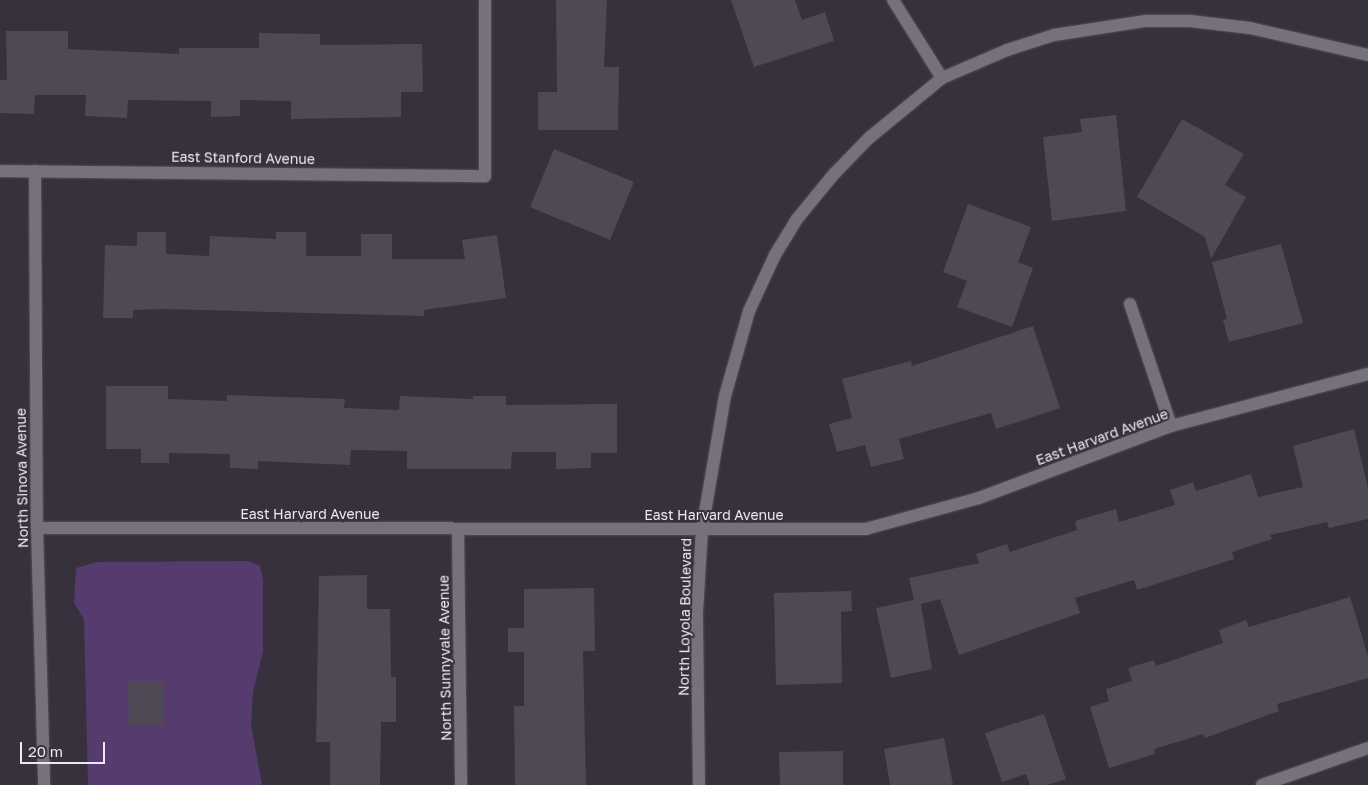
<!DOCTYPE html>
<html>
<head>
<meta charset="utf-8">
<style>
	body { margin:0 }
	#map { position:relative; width:1368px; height:785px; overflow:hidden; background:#36313c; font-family:"Golos Text",sans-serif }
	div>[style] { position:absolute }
	.green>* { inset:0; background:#563b6e }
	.building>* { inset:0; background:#4f4955 }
	.roads { filter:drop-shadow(0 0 1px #534f58) drop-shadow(0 0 1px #534f58) }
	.street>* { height:12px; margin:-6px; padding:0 6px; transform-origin:6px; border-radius:6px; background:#77717d }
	span { translate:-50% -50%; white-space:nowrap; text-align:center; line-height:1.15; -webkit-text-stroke:4px #36313c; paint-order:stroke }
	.street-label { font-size:14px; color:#ebe8ef }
	.scale { position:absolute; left:20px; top:742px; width:85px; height:22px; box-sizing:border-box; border:2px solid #ebe8ef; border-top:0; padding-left:6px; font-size:15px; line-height:18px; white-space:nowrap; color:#ebe8ef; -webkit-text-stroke:4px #36313c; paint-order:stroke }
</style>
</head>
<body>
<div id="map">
	<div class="green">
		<div style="clip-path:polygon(249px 561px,260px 566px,263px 580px,263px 652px,253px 692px,251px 725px,262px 785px,88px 785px,84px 619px,74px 603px,76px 568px,97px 562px)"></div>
	</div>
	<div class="building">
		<div style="clip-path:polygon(556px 0,607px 0,604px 67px,619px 67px,618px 130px,538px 130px,538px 92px,557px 92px)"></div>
		<div style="clip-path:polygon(731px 0,795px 0,802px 20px,825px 12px,834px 41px,754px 67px)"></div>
		<div style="clip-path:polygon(6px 31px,68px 31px,68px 49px,179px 54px,179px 48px,259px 48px,259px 33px,320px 34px,320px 45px,422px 44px,423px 92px,401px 92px,401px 117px,291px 119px,291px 101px,240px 100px,240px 116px,211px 117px,211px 101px,128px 100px,127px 118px,85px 116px,86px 95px,35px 95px,34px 114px,0 113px,0 80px,7px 80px)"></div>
		<div style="clip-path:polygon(1116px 115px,1126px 211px,1052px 221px,1043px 137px,1082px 132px,1080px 119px)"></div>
		<div style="clip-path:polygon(1182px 119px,1244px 154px,1225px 185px,1246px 197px,1211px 259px,1205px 237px,1137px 197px)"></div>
		<div style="clip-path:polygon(554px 149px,634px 182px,610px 240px,530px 207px)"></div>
		<div style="clip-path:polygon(968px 204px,1031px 227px,1018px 262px,1033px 268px,1012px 327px,957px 307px,967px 281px,943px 272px)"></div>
		<div style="clip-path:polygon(137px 232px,166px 232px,166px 254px,209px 256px,210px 236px,276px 239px,276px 232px,306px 232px,306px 256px,361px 256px,361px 234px,392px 234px,392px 259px,465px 259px,462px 240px,497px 235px,506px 298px,424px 310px,424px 316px,165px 309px,133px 310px,133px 318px,103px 318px,105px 245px,137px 246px)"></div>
		<div style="clip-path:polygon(1281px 244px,1303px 323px,1229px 342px,1223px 320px,1227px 319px,1212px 262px)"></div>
		<div style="clip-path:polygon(1033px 326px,1060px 408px,996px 429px,991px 413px,899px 439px,904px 459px,871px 467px,865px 445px,837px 452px,829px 424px,852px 418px,842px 379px,911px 361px,912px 366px)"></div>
		<div style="clip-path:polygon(106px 386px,168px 386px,168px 399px,227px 401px,227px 395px,345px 399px,344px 408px,399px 410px,400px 396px,473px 399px,473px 396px,506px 396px,506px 405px,617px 404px,617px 453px,591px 453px,591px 468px,556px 469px,556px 452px,512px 452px,511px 469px,407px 469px,407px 451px,351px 450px,350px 465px,258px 461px,258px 469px,230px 468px,230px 454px,169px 453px,169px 463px,141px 463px,141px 449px,106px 449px)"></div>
		<div style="clip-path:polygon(1354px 429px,1368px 488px,1368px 519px,1329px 528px,1327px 522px,1270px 535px,1272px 539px,1232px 552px,1234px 559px,1137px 590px,1134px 580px,1075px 598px,1080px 613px,959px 655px,940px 599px,921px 604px,932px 669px,891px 678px,876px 608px,914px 600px,909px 578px,979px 563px,976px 554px,1007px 544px,1010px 552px,1077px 530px,1075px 521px,1116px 509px,1119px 522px,1175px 505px,1170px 490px,1193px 482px,1196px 491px,1251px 474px,1258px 497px,1303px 487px,1293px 446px)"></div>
		<div style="clip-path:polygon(367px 575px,367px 609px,390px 609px,391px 677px,396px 677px,396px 722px,381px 722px,380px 785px,330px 785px,330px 742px,316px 742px,319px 576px)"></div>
		<div style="clip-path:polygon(594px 588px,595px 651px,583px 651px,586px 785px,515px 785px,514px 706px,524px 706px,524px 652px,508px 652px,508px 628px,524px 628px,524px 589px)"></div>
		<div style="clip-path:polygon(851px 591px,852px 611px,841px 612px,842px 683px,776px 685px,774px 593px)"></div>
		<div style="clip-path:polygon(1350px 597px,1368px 656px,1368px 678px,1277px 704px,1279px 711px,1205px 738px,1203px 734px,1154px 749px,1155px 754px,1109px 768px,1090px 707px,1109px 701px,1106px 689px,1132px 681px,1128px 668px,1154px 660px,1156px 666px,1223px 643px,1219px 630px,1246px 620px,1249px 627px)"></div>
		<div style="clip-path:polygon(128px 681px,164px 681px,164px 725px,129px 725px)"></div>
		<div style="clip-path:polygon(1044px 714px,1066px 779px,1047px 785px,1030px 785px,1026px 774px,1002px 782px,985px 733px)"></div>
		<div style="clip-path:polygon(944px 738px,953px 785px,890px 785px,884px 749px)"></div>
		<div style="clip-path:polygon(843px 751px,843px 785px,780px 785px,779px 752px)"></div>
	</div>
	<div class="roads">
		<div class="street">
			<div style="left:893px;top:0;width:92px;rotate:57.9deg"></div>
			<div style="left:0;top:171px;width:485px;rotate:0.6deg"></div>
			<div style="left:485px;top:176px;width:176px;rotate:-90deg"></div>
			<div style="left:35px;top:171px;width:357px;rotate:89.7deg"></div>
			<div style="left:37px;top:528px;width:257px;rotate:88.4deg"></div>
			<div style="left:1130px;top:304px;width:129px;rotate:71.4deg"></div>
			<div style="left:37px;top:528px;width:829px;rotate:0.07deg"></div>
			<div style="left:866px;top:529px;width:117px;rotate:-15.3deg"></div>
			<div style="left:979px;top:498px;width:205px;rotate:-20.6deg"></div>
			<div style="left:1171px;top:426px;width:204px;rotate:-14.8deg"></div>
			<div style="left:458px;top:530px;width:255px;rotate:89.3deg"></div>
			<div style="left:699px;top:785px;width:173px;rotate:-90.7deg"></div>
			<div style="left:697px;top:612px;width:82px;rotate:-86.5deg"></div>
			<div style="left:702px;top:530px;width:136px;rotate:-80.3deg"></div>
			<div style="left:725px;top:396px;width:88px;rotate:-74.2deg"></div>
			<div style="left:749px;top:311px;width:62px;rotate:-65.1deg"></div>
			<div style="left:775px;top:255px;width:42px;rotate:-58.6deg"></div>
			<div style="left:797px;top:219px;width:58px;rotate:-50.6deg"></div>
			<div style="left:834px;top:174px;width:50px;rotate:-45.8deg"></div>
			<div style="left:869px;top:138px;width:94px;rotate:-39.4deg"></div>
			<div style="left:942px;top:78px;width:71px;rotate:-23.3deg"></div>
			<div style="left:1007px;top:50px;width:49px;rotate:-17.7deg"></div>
			<div style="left:1054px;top:35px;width:93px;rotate:-8.7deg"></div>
			<div style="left:1146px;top:21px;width:44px"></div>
			<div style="left:1190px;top:21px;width:60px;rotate:6.7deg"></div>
			<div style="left:1250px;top:28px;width:121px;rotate:12.9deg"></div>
			<div style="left:1262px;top:785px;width:112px;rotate:-19.2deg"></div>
		</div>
	</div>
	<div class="street-label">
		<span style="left:243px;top:158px;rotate:1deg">East Stanford Avenue</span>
		<span style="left:1102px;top:437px;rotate:-20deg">East Harvard Avenue</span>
		<span style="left:22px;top:478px;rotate:-91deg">North Sinova Avenue</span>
		<span style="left:310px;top:514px">East Harvard Avenue</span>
		<span style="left:714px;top:515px">East Harvard Avenue</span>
		<span style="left:685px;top:617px;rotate:-89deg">North Loyola Boulevard</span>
		<span style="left:445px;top:658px;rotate:-91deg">North Sunnyvale Avenue</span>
	</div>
	<div class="scale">20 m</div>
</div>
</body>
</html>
